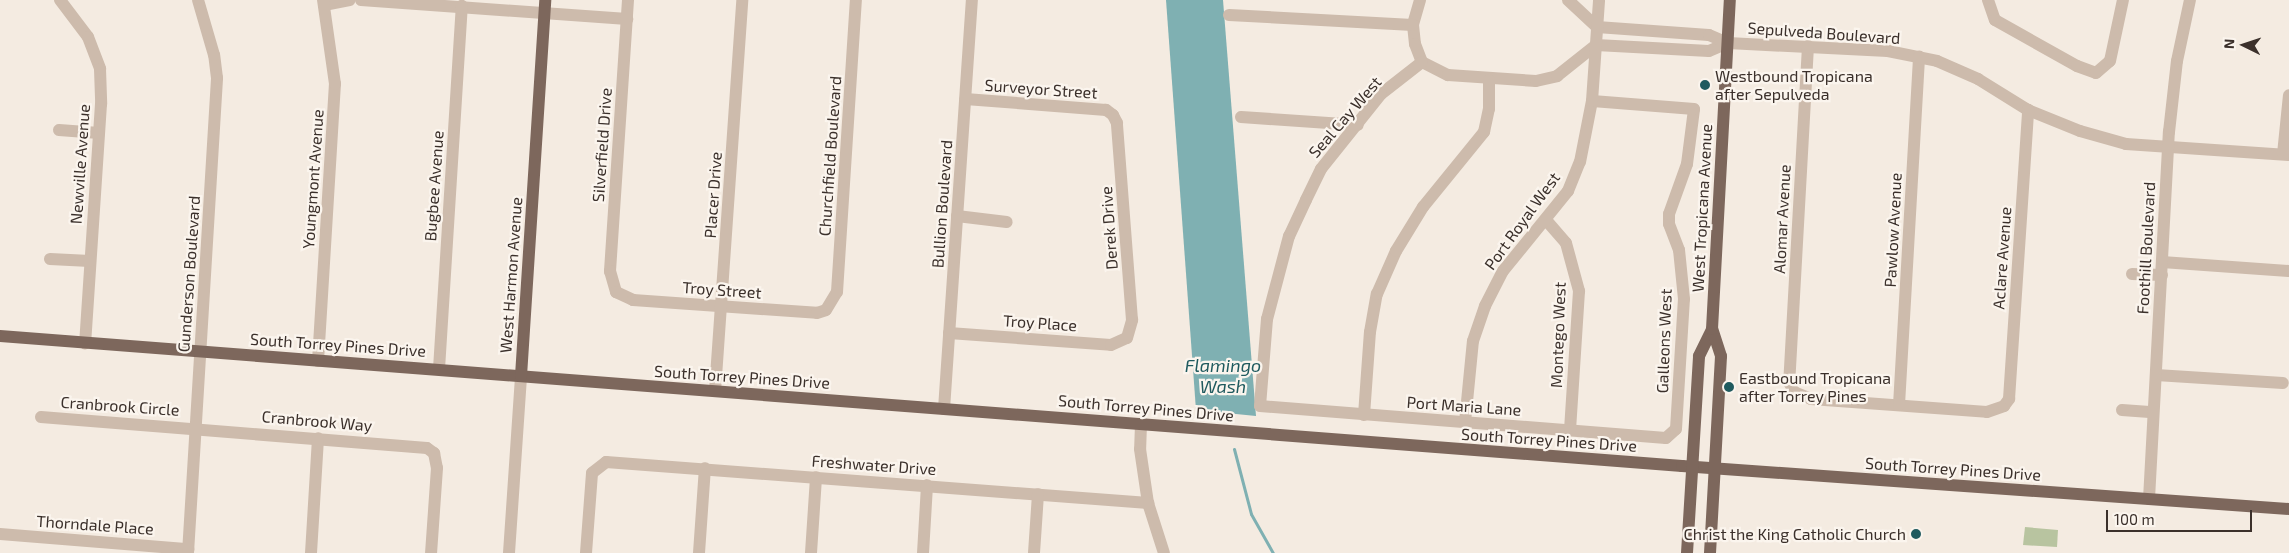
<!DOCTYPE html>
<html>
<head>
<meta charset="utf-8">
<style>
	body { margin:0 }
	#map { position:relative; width:2289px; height:553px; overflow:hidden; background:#f4ebe1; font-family:"Exo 2",sans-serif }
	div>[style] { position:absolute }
	.green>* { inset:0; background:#b8c4a0 }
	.water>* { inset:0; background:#7fb0b2 }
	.stream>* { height:3px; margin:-1.5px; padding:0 1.5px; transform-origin:1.5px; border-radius:1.5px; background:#7fb0b2 }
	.minor>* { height:12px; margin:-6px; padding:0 6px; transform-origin:6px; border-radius:6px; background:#cdbbac }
	.major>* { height:12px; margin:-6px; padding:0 6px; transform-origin:6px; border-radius:6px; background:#7d675c }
	.dots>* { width:14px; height:14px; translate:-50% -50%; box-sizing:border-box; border:2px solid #fbf5ee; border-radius:50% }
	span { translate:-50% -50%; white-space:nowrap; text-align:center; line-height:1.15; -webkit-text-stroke:4.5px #fbf5ee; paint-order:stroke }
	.street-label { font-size:16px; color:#3b302b }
	.poi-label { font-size:16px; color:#3b302b }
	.left { translate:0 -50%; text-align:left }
	.right { translate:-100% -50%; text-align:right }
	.water-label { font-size:18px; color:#1f5a5e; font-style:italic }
	.north { position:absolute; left:2219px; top:20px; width:50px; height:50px; -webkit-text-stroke:4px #fbf5ee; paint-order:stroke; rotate:274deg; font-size:14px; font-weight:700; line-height:20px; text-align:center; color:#3b302b }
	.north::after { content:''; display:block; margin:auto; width:18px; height:22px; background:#3b302b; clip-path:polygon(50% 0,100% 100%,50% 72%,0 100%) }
	.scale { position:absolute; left:2106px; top:510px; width:146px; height:22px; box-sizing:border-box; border:2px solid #3b302b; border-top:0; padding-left:6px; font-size:15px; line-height:18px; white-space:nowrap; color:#3b302b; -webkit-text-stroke:4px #fbf5ee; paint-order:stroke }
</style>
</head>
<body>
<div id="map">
	<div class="green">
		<div style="clip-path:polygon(2025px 527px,2058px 530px,2057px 547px,2023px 545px)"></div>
	</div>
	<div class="water">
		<div style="clip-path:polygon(1166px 0,1223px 0,1256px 416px,1196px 410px)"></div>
	</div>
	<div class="stream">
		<div style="left:1234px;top:449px;width:67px;rotate:75.3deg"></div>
		<div style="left:1251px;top:514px;width:45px;rotate:60.6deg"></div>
	</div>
	<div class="minor">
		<div style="left:60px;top:0;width:46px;rotate:52.9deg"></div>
		<div style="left:88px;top:37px;width:34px;rotate:69deg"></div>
		<div style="left:100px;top:69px;width:35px;rotate:88deg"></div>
		<div style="left:101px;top:104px;width:240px;rotate:93.8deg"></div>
		<div style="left:361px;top:0;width:267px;rotate:4.1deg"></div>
		<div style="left:628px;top:0;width:272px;rotate:93.8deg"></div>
		<div style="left:610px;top:271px;width:22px;rotate:74deg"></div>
		<div style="left:616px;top:292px;width:19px;rotate:25deg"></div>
		<div style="left:633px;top:300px;width:184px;rotate:4deg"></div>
		<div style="left:817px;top:313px;width:9px;rotate:-18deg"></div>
		<div style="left:826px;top:310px;width:21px;rotate:-59deg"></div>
		<div style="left:837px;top:292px;width:293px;rotate:-86.3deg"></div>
		<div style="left:1420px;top:0;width:26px;rotate:106deg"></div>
		<div style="left:1413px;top:25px;width:19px;rotate:84deg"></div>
		<div style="left:1415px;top:44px;width:19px;rotate:69deg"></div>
		<div style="left:1422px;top:62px;width:29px;rotate:27deg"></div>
		<div style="left:1448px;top:75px;width:88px;rotate:3.9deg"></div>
		<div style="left:1536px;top:81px;width:22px;rotate:-13deg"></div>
		<div style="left:1557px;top:76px;width:50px;rotate:-38.5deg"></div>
		<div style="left:1596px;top:45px;width:113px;rotate:3deg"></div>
		<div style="left:1709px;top:51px;width:21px;rotate:-23deg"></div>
		<div style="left:1568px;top:0;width:40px;rotate:43deg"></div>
		<div style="left:1597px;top:27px;width:112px;rotate:4.1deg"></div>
		<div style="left:1709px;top:35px;width:21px;rotate:23deg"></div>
		<div style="left:1728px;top:43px;width:160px;rotate:2.9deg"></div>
		<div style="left:1888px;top:51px;width:50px;rotate:11.5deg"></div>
		<div style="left:1937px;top:61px;width:45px;rotate:23.7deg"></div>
		<div style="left:1978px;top:79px;width:59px;rotate:31.8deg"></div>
		<div style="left:2028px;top:110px;width:56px;rotate:22deg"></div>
		<div style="left:2080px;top:131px;width:48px;rotate:15.8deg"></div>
		<div style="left:2126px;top:144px;width:163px;rotate:3.9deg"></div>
		<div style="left:1988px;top:0;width:21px;rotate:71deg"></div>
		<div style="left:1995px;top:20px;width:94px;rotate:29.3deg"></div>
		<div style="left:2077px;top:66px;width:20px;rotate:20deg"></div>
		<div style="left:2096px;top:73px;width:18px;rotate:-41deg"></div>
		<div style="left:2110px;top:61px;width:62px;rotate:-78deg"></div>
		<div style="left:324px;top:5px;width:26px;rotate:-11deg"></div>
		<div style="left:1229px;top:15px;width:184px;rotate:3.1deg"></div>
		<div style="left:1808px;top:46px;width:337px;rotate:93.2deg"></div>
		<div style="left:1789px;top:382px;width:11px;rotate:63deg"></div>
		<div style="left:1794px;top:392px;width:18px;rotate:22deg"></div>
		<div style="left:1811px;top:399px;width:176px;rotate:4.2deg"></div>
		<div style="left:1987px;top:412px;width:18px;rotate:-19deg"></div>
		<div style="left:2004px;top:406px;width:9px;rotate:-54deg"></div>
		<div style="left:2009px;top:399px;width:290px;rotate:-86.2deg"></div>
		<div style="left:1422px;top:62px;width:52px;rotate:142deg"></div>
		<div style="left:1381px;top:94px;width:96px;rotate:128.7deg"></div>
		<div style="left:1321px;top:169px;width:34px;rotate:116deg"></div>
		<div style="left:1306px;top:200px;width:40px;rotate:115deg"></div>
		<div style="left:1289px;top:236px;width:86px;rotate:104.8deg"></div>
		<div style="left:1267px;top:319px;width:87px;rotate:94.6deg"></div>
		<div style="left:1260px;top:406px;width:407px;rotate:4.5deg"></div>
		<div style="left:1666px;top:438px;width:13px;rotate:-42deg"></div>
		<div style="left:1676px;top:429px;width:130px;rotate:-86.5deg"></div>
		<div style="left:1684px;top:299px;width:49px;rotate:-95.8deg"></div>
		<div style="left:1679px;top:250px;width:28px;rotate:-111deg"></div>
		<div style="left:1669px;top:224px;width:10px;rotate:-90deg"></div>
		<div style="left:1669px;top:214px;width:53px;rotate:-70.2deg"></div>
		<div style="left:1687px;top:164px;width:55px;rotate:-82.7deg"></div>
		<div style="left:1694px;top:109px;width:102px;rotate:-175.5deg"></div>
		<div style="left:1241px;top:117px;width:117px;rotate:3.9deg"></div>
		<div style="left:59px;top:130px;width:40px;rotate:4.3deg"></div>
		<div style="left:2283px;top:154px;width:59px;rotate:-84.2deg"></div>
		<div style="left:957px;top:216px;width:50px;rotate:6.8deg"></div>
		<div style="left:1546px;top:220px;width:30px;rotate:49deg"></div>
		<div style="left:1566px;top:243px;width:50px;rotate:74.8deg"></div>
		<div style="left:1579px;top:291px;width:139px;rotate:93.7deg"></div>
		<div style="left:50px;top:259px;width:40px;rotate:2.9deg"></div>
		<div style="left:2162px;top:262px;width:127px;rotate:4.1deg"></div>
		<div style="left:2132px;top:274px;width:30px;rotate:2deg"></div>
		<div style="left:949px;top:333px;width:162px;rotate:4.2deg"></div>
		<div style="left:1111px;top:345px;width:17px;rotate:-24deg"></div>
		<div style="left:1127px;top:338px;width:19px;rotate:-74deg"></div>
		<div style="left:1132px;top:320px;width:198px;rotate:-94.4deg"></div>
		<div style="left:1117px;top:123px;width:9px;rotate:-117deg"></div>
		<div style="left:1113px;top:115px;width:9px;rotate:-144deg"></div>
		<div style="left:1106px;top:110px;width:141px;rotate:-175.5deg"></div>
		<div style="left:318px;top:361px;width:278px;rotate:-86.5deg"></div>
		<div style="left:335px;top:84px;width:85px;rotate:-98.1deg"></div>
		<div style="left:439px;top:369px;width:364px;rotate:-86.4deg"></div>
		<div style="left:2156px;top:375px;width:127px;rotate:3.6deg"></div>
		<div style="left:715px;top:391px;width:392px;rotate:-86deg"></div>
		<div style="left:1899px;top:405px;width:349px;rotate:-86.7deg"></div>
		<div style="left:944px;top:409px;width:410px;rotate:-86.1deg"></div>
		<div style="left:2122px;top:410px;width:31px;rotate:4deg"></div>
		<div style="left:1364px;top:415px;width:83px;rotate:-85.9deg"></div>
		<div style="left:1370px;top:332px;width:39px;rotate:-80deg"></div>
		<div style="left:1377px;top:294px;width:47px;rotate:-66.2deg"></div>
		<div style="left:1396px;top:251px;width:52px;rotate:-58.5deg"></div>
		<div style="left:1423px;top:207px;width:97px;rotate:-50.9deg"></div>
		<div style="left:1484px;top:132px;width:24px;rotate:-78deg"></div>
		<div style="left:1489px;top:109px;width:29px;rotate:-90deg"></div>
		<div style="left:41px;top:417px;width:387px;rotate:4.6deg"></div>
		<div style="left:427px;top:448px;width:9px;rotate:36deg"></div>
		<div style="left:434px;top:453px;width:15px;rotate:79deg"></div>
		<div style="left:437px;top:468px;width:85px;rotate:94deg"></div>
		<div style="left:1465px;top:422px;width:81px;rotate:-84.4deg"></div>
		<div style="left:1473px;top:341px;width:37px;rotate:-71deg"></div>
		<div style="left:1485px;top:306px;width:39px;rotate:-63deg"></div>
		<div style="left:1503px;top:271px;width:103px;rotate:-50.9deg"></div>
		<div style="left:1568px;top:191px;width:31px;rotate:-68deg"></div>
		<div style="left:1580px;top:162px;width:62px;rotate:-78.9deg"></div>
		<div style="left:1592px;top:101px;width:101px;rotate:-86deg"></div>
		<div style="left:1141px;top:424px;width:25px;rotate:92deg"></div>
		<div style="left:1140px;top:449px;width:55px;rotate:81.6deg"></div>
		<div style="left:1148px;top:503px;width:52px;rotate:72.3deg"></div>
		<div style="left:2149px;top:499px;width:368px;rotate:-86.9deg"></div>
		<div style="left:2169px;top:132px;width:71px;rotate:-83.6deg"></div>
		<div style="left:2177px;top:61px;width:62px;rotate:-78deg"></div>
		<div style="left:0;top:534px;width:189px;rotate:4.6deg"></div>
		<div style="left:188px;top:553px;width:476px;rotate:-86.5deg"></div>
		<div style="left:217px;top:78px;width:23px;rotate:-97deg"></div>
		<div style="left:214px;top:55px;width:57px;rotate:-106.2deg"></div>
		<div style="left:311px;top:553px;width:115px;rotate:-86.5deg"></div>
		<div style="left:509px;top:553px;width:177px;rotate:-86.1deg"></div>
		<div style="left:586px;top:553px;width:80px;rotate:-85.7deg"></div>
		<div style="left:592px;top:473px;width:18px;rotate:-38deg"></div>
		<div style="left:606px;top:462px;width:544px;rotate:4.33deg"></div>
		<div style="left:699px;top:553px;width:85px;rotate:-86deg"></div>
		<div style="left:811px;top:553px;width:76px;rotate:-86.2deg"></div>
		<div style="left:923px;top:553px;width:68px;rotate:-86.6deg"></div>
		<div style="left:1034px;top:553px;width:59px;rotate:-86.1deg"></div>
	</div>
	<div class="major">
		<div style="left:0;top:336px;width:1687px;rotate:4.42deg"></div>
		<div style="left:1682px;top:466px;width:609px;rotate:4.05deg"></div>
		<div style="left:521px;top:376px;width:377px;rotate:-86.3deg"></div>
		<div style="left:1687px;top:553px;width:197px;rotate:-86.5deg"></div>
		<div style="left:1699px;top:356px;width:30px;rotate:-64deg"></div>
		<div style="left:1710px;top:553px;width:197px;rotate:-86.8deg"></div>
		<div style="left:1721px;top:356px;width:28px;rotate:-108deg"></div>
		<div style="left:1712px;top:329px;width:329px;rotate:-86.9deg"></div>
	</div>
	<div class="dots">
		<div style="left:1705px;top:85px;background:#1f5a5e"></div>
		<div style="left:1729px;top:387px;background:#1f5a5e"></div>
		<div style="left:1916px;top:534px;background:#1f5a5e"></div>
	</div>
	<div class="street-label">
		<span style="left:1824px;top:33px;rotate:4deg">Sepulveda Boulevard</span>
		<span style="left:1041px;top:89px;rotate:4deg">Surveyor Street</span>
		<span style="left:1345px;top:117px;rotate:-49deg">Seal Cay West</span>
		<span style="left:602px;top:145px;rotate:-86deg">Silverfield Drive</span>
		<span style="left:830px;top:156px;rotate:-86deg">Churchfield Boulevard</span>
		<span style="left:80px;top:164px;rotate:-86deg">Newville Avenue</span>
		<span style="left:313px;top:179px;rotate:-86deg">Youngmont Avenue</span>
		<span style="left:434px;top:186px;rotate:-86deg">Bugbee Avenue</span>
		<span style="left:713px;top:195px;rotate:-86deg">Placer Drive</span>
		<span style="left:942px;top:204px;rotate:-86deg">Bullion Boulevard</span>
		<span style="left:1702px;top:208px;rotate:-87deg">West Tropicana Avenue</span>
		<span style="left:1782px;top:219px;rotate:-87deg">Alomar Avenue</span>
		<span style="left:1522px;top:221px;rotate:-54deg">Port Royal West</span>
		<span style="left:1109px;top:228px;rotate:-94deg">Derek Drive</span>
		<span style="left:1893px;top:230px;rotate:-87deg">Pawlow Avenue</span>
		<span style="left:2146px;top:248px;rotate:-87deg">Foothill Boulevard</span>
		<span style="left:2002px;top:258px;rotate:-86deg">Aclare Avenue</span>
		<span style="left:189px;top:274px;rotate:-86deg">Gunderson Boulevard</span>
		<span style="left:511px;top:275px;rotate:-86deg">West Harmon Avenue</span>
		<span style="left:722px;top:290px;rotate:4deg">Troy Street</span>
		<span style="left:1040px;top:323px;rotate:4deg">Troy Place</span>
		<span style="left:1558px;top:335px;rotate:-88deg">Montego West</span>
		<span style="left:1664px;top:341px;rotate:-88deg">Galleons West</span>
		<span style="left:338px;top:345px;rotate:4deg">South Torrey Pines Drive</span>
		<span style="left:742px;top:377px;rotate:4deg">South Torrey Pines Drive</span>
		<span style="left:120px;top:406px;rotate:4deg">Cranbrook Circle</span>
		<span style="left:1464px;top:406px;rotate:4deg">Port Maria Lane</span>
		<span style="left:1146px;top:408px;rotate:5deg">South Torrey Pines Drive</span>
		<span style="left:317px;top:421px;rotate:5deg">Cranbrook Way</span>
		<span style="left:1549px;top:440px;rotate:4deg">South Torrey Pines Drive</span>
		<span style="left:874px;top:465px;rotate:4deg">Freshwater Drive</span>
		<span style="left:1953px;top:469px;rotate:4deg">South Torrey Pines Drive</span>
		<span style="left:95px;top:525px;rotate:4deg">Thorndale Place</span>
	</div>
	<div class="poi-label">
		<span class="left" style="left:1715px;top:85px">Westbound Tropicana<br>after Sepulveda</span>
		<span class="left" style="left:1739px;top:387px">Eastbound Tropicana<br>after Torrey Pines</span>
		<span class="right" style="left:1906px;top:534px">Christ the King Catholic Church</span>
	</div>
	<div class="water-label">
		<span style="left:1223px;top:376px">Flamingo<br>Wash</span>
	</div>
	<div class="north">N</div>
	<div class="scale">100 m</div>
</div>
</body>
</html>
